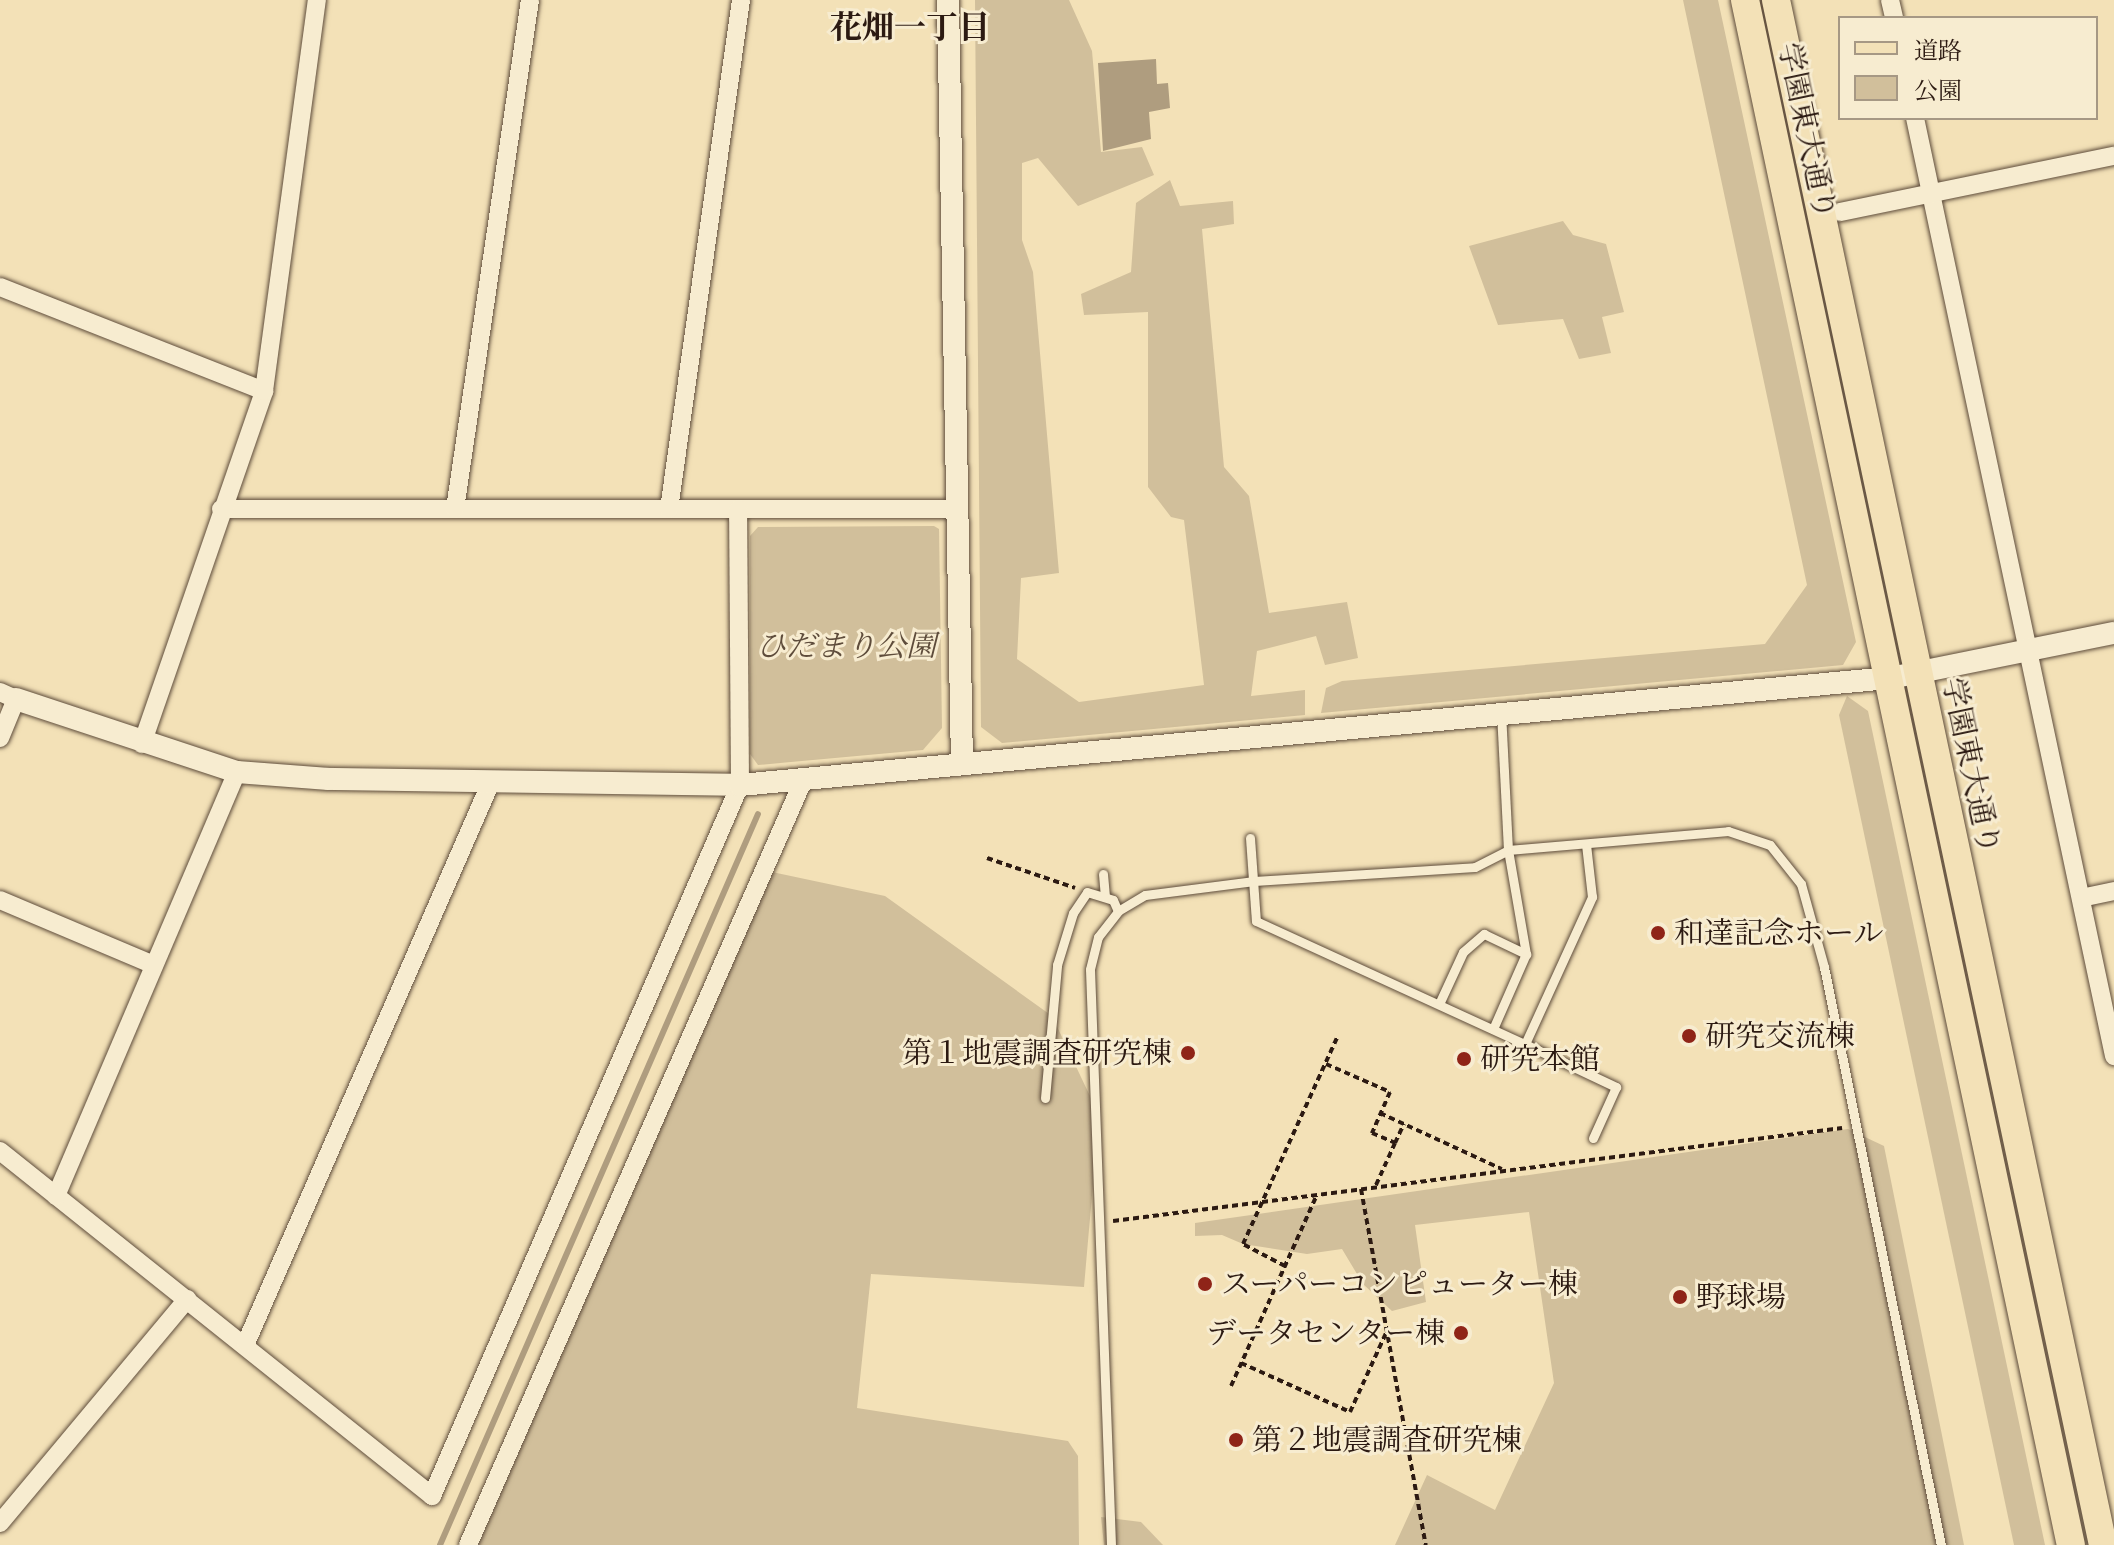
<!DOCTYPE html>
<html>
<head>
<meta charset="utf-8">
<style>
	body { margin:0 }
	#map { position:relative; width:2114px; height:1545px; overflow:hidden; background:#f3e1b7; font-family:"EB Garamond","Noto Serif JP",serif }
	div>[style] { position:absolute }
	.green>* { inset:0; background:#d1bf9b }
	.water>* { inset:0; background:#af9d7f }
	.stream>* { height:6px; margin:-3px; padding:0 3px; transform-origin:3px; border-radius:3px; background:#af9d7f }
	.path>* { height:4px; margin-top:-2px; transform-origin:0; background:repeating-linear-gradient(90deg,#2c1a12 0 6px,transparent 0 10px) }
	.roads { filter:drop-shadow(0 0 2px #5e4c3b) drop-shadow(0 0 2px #5e4c3b) }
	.service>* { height:9px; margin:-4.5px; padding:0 4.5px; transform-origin:4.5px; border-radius:4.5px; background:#f7ecd0 }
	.minor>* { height:18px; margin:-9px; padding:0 9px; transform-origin:9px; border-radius:9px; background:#f7ecd0 }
	.tertiary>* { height:22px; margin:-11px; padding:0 11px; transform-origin:11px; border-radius:11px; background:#f7ecd0 }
	.primary>* { height:28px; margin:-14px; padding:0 14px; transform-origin:14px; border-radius:14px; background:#f3e1b7 }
	.dots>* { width:22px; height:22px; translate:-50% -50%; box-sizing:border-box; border:4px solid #f7ecd0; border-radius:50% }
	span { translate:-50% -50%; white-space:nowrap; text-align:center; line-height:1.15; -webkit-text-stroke:6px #f7ecd0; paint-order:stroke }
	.street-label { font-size:30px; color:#2c1a12 }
	.park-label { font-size:30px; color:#5e4c3b; font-style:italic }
	.poi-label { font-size:30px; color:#2c1a12 }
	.left { translate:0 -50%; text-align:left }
	.right { translate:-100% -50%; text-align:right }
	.neighbourhood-label { font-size:32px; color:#2c1a12; font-weight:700 }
	.legend { position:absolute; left:1838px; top:16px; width:260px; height:104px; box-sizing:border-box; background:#f7ecd0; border:2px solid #a69884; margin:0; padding:10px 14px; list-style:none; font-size:24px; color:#2c1a12 }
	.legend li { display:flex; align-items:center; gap:16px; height:40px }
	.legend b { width:40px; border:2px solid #a69884 }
</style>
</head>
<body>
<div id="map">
	<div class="green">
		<div style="clip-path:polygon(975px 0,1069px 0,1092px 51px,1101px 152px,1142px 147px,1154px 175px,1078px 206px,1038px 158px,1022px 163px,1022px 240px,1033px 272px,1059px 573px,1021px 578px,1017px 659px,1079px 702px,1204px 685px,1184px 520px,1171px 517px,1148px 487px,1148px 312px,1084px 315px,1081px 294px,1131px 272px,1136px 203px,1170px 180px,1180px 206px,1233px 201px,1234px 224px,1202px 229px,1224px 467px,1249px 496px,1269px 613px,1347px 602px,1358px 658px,1325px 665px,1316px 636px,1257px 651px,1251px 696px,1305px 690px,1305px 715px,1002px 743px,981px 727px)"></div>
		<div style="clip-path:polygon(1683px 0,1718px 0,1856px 642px,1843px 665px,1321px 713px,1326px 688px,1342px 681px,1765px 644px,1807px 585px)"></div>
		<div style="clip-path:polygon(1563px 221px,1573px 235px,1606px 244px,1624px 312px,1602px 317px,1611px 353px,1579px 359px,1563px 319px,1498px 325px,1469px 246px)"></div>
		<div style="clip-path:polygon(934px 526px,939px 529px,942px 728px,923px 750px,758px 765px,750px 754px,750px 536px,758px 527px)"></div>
		<div style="clip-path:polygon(1847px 696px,1868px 711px,2045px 1545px,2014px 1545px,1839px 715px)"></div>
		<div style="clip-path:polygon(772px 872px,885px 896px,1052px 1016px,1099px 1115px,1084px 1287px,871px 1274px,857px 1408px,1068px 1441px,1078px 1456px,1079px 1545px,478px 1545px)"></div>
		<div style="clip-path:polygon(1848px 1129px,1884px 1146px,1964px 1545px,1395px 1545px,1427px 1475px,1495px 1510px,1554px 1383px,1529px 1212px,1415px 1225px,1426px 1302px,1392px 1311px,1363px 1284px,1342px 1249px,1307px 1254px,1243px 1244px,1222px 1235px,1195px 1236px,1195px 1223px)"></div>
		<div style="clip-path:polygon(1101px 1517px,1141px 1522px,1163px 1545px,1104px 1545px)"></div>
	</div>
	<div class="water">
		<div style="clip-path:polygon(1156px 59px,1157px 84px,1168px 83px,1170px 108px,1149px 112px,1151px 139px,1103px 151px,1098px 63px)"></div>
	</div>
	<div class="stream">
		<div style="left:440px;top:1545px;width:797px;rotate:-66.49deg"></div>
	</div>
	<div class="path">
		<div style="left:987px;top:858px;width:93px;rotate:18.8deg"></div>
		<div style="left:1326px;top:1064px;width:70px;rotate:23.6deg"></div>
		<div style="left:1390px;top:1092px;width:45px;rotate:113.7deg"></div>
		<div style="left:1372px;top:1133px;width:25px;rotate:23deg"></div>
		<div style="left:1395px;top:1143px;width:48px;rotate:114.4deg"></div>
		<div style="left:1380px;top:1113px;width:134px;rotate:24.7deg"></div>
		<div style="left:1395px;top:1143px;width:21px;rotate:-65deg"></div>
		<div style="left:1361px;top:1189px;width:362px;rotate:79.7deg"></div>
		<div style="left:1113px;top:1221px;width:735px;rotate:-7.27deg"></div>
		<div style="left:1285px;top:1266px;width:47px;rotate:-152.4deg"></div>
		<div style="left:1243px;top:1244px;width:229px;rotate:-65.5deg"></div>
		<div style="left:1241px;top:1363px;width:120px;rotate:24.2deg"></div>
		<div style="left:1350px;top:1412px;width:87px;rotate:-65.5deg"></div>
		<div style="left:1231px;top:1386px;width:209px;rotate:-65.8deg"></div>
	</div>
	<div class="roads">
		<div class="service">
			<div style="left:1250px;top:838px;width:83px;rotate:85.9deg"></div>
			<div style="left:1256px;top:921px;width:296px;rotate:24.6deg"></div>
			<div style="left:1525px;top:1044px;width:162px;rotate:-65.5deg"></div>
			<div style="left:1592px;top:897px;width:53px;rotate:-96.5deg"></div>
			<div style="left:1103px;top:874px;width:23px;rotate:85deg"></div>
			<div style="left:1439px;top:1004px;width:57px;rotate:-65.2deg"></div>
			<div style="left:1463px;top:952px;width:28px;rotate:-41deg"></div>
			<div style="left:1484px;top:934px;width:47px;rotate:25.5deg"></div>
			<div style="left:1493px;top:1029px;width:82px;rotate:-66.3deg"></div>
			<div style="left:1526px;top:954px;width:106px;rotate:-99.8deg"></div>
			<div style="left:1508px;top:850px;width:136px;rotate:-92.9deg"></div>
			<div style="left:1525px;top:1044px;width:101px;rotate:25.3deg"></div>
			<div style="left:1616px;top:1087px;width:56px;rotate:114.3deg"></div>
			<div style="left:1045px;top:1098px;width:134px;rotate:-84.8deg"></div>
			<div style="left:1057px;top:965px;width:54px;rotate:-72.9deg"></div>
			<div style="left:1073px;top:913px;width:25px;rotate:-56deg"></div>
			<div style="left:1087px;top:892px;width:27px;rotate:17deg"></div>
			<div style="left:1113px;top:900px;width:12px;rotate:66deg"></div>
			<div style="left:1111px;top:1545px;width:576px;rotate:-92.09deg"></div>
			<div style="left:1090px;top:969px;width:33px;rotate:-76deg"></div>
			<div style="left:1098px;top:937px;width:33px;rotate:-52deg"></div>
			<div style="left:1118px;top:911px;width:31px;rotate:-31deg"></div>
			<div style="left:1145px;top:895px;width:110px;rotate:-7.3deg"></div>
			<div style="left:1254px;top:881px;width:221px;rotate:-3.6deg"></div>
			<div style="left:1475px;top:867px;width:37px;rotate:-27deg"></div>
			<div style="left:1508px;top:850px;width:221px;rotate:-4.9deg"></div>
			<div style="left:1728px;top:831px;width:44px;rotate:18.4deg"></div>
			<div style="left:1770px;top:845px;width:50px;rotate:51.5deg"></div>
			<div style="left:1801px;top:884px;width:86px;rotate:74.5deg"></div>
			<div style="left:1824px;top:967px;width:590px;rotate:78.56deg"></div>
		</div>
		<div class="minor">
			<div style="left:1890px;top:0;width:18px;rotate:77deg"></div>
			<div style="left:1915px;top:118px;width:959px;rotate:78.02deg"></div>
			<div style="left:1840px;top:212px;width:280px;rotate:-11.6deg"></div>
			<div style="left:0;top:287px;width:284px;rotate:21.5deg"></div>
			<div style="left:221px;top:509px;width:734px"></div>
			<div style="left:455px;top:509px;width:514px;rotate:-81.62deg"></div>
			<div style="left:669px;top:509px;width:514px;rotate:-81.95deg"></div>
			<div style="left:0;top:692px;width:17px;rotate:24deg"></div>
			<div style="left:16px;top:699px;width:42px;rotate:112.3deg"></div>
			<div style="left:142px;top:744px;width:373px;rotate:-70.9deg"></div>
			<div style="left:264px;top:391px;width:395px;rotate:-82.3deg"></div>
			<div style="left:2081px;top:898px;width:34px;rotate:-12deg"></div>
			<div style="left:0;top:900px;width:167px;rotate:22.9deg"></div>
			<div style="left:0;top:1151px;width:553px;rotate:38.61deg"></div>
			<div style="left:432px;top:1496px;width:775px;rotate:-66.58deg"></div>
			<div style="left:740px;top:785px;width:276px;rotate:-90.4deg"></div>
			<div style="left:56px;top:1196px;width:461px;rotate:-66.9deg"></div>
			<div style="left:246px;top:1343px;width:612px;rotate:-66.41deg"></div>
			<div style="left:0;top:1523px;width:292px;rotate:-50.1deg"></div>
			<div style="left:468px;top:1545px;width:836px;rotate:-66.32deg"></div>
		</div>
		<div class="tertiary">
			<div style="left:948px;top:0;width:762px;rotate:88.95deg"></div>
			<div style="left:16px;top:699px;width:233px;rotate:18.3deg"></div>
			<div style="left:237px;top:772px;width:92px;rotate:4.4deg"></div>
			<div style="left:329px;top:779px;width:411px;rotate:0.8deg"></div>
			<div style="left:740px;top:785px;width:1155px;rotate:-5.32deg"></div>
			<div style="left:1890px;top:678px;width:228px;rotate:-11.4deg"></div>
		</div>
		<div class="primary">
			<div style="left:1745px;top:0;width:1579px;rotate:78.09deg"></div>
			<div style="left:1776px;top:0;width:1579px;rotate:78.05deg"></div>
		</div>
	</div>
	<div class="dots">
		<div style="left:1658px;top:933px;background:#8f2418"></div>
		<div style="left:1689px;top:1036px;background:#8f2418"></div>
		<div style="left:1188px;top:1053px;background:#8f2418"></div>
		<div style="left:1464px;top:1059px;background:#8f2418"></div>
		<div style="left:1205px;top:1284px;background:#8f2418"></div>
		<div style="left:1680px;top:1297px;background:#8f2418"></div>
		<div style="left:1461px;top:1333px;background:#8f2418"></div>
		<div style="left:1236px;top:1440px;background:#8f2418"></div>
	</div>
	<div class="street-label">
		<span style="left:1807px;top:131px;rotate:78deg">学園東大通り</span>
		<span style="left:1971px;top:766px;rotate:78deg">学園東大通り</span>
	</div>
	<div class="park-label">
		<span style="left:846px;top:646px">ひだまり公園</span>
	</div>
	<div class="poi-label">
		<span class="left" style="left:1674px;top:933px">和達記念ホール</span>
		<span class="left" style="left:1705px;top:1036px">研究交流棟</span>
		<span class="right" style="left:1172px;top:1053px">第１地震調査研究棟</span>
		<span class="left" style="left:1480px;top:1059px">研究本館</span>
		<span class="left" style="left:1221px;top:1284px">スーパーコンピューター棟</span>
		<span class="left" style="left:1696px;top:1297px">野球場</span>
		<span class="right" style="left:1445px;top:1333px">データセンター棟</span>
		<span class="left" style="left:1252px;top:1440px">第２地震調査研究棟</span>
	</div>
	<div class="neighbourhood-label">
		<span style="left:910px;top:27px">花畑一丁目</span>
	</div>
	<ul class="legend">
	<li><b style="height:10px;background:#f3e1b7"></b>道路</li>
	<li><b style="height:22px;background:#d1bf9b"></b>公園</li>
	</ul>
</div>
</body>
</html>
